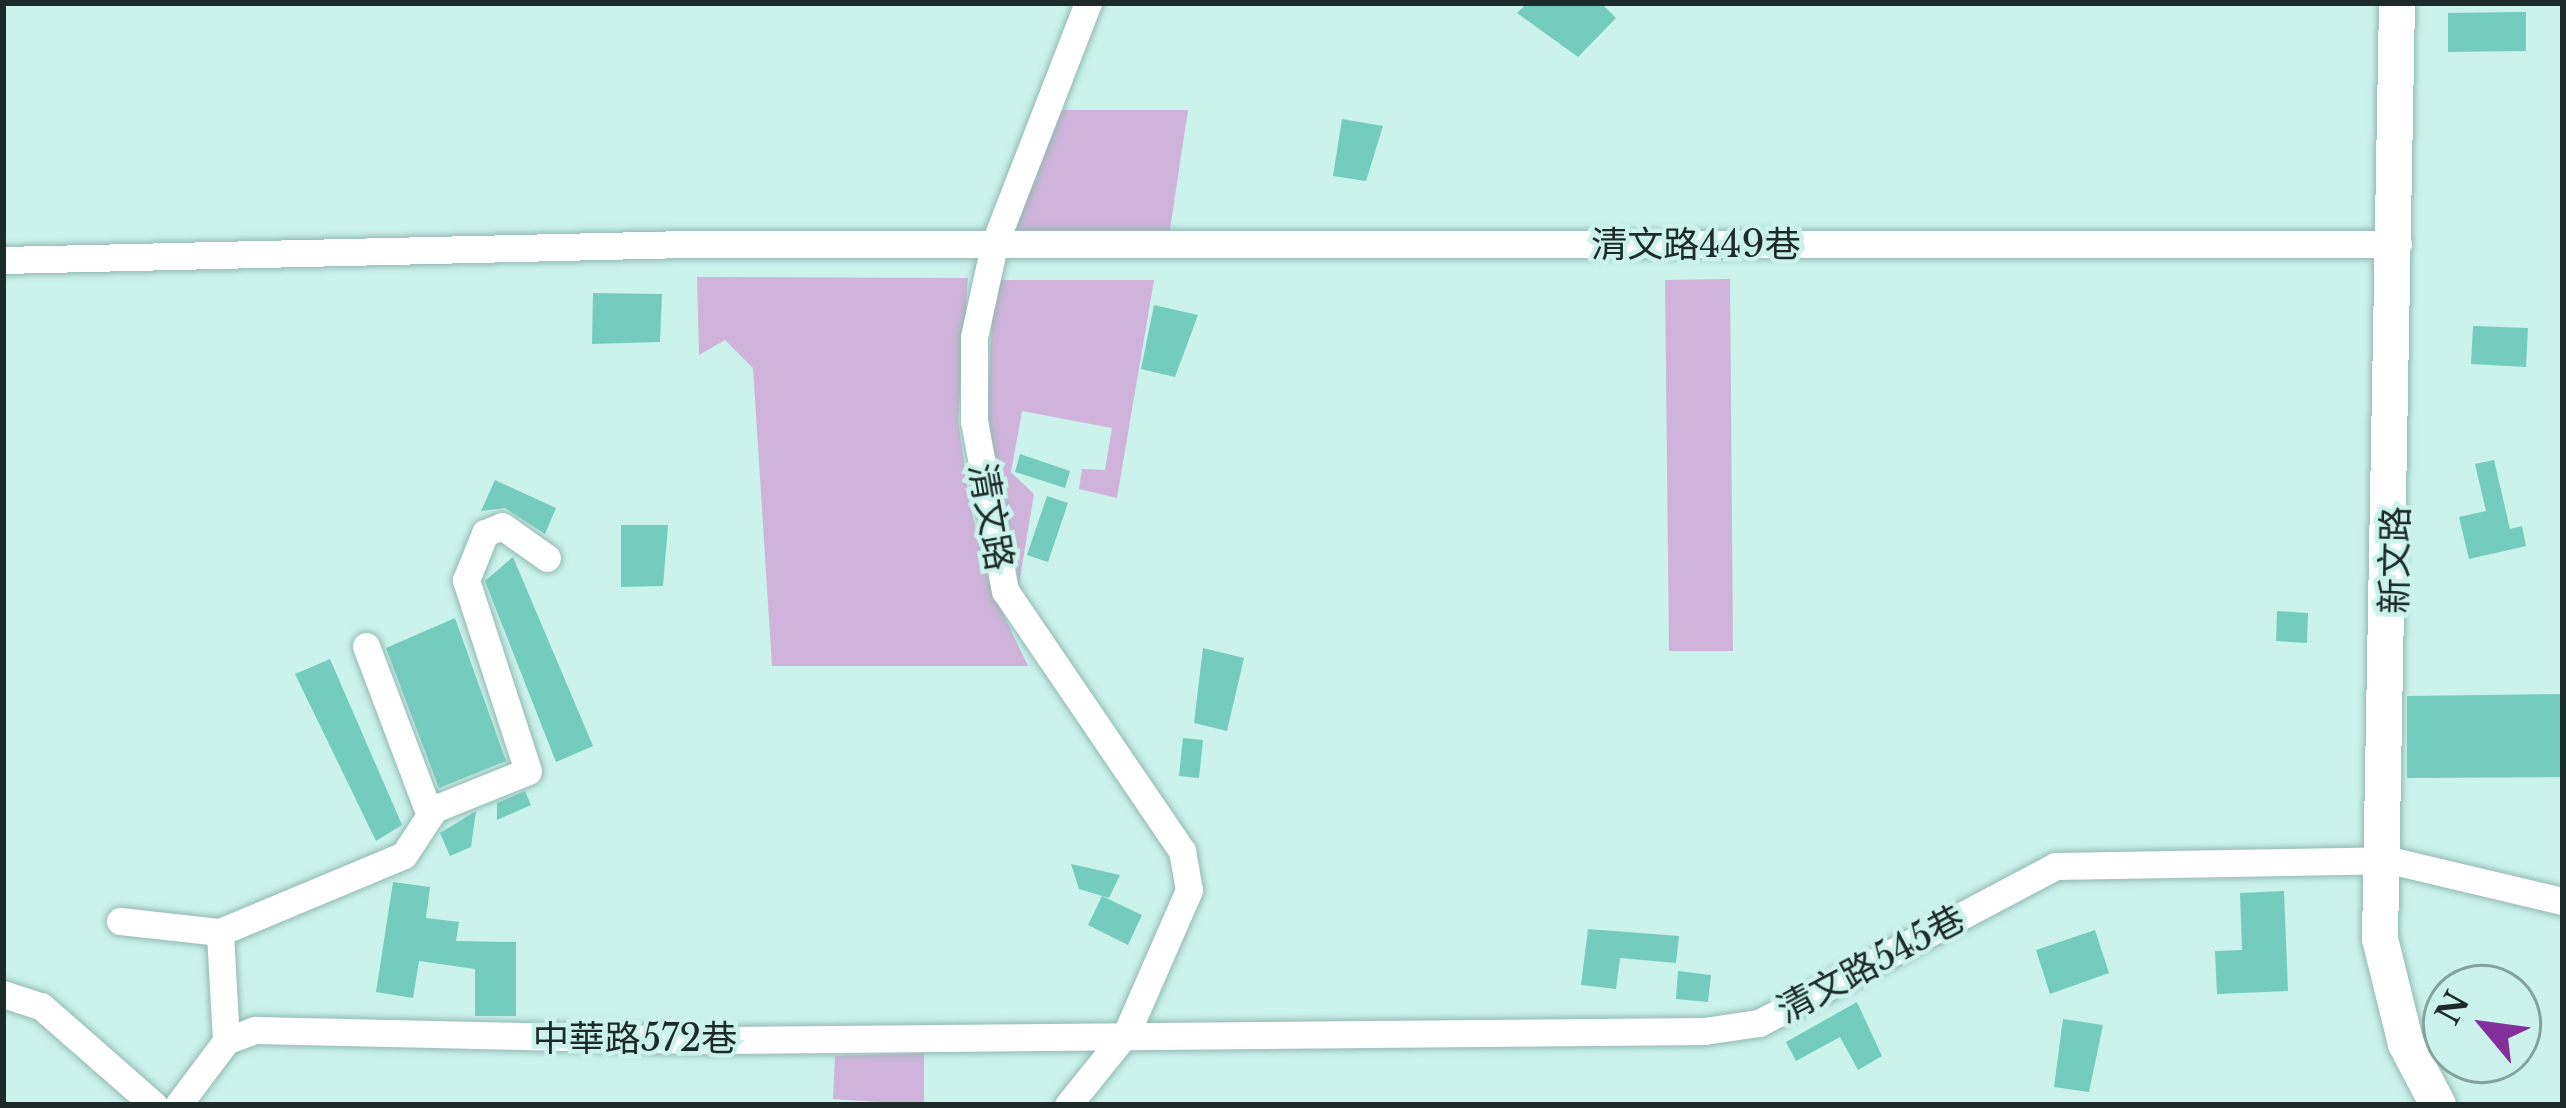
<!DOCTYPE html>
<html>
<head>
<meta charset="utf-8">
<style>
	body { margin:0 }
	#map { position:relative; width:2566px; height:1108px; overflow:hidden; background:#cbf3ec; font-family:"Libre Baskerville","Noto Sans TC",serif }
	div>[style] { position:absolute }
	.green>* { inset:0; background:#d0b3da }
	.building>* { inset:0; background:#74ccbf }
	.roads { filter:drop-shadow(0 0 3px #92b9b2) drop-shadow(0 0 3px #92b9b2) }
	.street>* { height:27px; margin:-13.5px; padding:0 13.5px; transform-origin:13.5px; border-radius:13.5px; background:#fff }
	.secondary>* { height:36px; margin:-18px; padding:0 18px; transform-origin:18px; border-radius:18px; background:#fff }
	span { translate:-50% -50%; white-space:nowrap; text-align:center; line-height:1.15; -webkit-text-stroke:9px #cbf3ec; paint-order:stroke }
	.street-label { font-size:36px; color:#1c2b29 }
	.frame { position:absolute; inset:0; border:6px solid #1c2b29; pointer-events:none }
	.north { position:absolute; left:2422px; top:964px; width:120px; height:120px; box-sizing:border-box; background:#cbf3ec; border:3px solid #85a39e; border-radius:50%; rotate:299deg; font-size:33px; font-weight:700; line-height:48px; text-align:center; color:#1c2b29 }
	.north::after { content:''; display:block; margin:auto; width:42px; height:54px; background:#852f9d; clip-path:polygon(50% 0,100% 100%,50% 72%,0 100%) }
</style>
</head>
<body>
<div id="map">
	<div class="green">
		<div style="clip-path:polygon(1058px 110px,1188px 110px,1166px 256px,1003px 256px)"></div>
		<div style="clip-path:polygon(697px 277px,968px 278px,958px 420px,970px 505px,991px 589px,1028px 666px,772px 666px,753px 368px,725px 340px,699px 355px)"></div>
		<div style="clip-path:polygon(1730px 279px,1733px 651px,1669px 651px,1665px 280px)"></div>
		<div style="clip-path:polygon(994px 280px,1154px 280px,1117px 498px,1079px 489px,1082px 469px,1105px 470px,1112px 428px,1022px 411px,1011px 472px,1034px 494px,1019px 584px,987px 417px)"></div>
		<div style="clip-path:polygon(924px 1053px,924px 1105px,833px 1099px,835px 1056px)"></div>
	</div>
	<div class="building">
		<div style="clip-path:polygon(1527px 3px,1601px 3px,1616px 18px,1578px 57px,1517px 13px)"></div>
		<div style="clip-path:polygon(2516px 12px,2526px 12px,2526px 51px,2448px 52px,2448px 13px)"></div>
		<div style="clip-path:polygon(1342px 119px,1383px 126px,1366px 181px,1333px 176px)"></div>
		<div style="clip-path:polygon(593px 293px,662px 294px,660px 342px,592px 344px)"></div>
		<div style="clip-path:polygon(1154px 305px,1198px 315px,1175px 377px,1141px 369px)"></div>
		<div style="clip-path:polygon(2473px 326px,2528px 328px,2526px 367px,2471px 364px)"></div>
		<div style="clip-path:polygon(1020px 454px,1070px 471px,1065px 488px,1015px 472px)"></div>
		<div style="clip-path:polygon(2494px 460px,2510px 529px,2522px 526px,2526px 546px,2469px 559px,2459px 517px,2486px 511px,2475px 464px)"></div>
		<div style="clip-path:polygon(495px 480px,556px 508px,545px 534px,505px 508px,481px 511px)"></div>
		<div style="clip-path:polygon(1047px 496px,1068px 503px,1048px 562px,1027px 555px)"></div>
		<div style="clip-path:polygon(621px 525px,668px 525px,663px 586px,621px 587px)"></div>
		<div style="clip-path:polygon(513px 557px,593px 746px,556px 762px,485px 581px)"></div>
		<div style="clip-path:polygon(2277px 611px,2308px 613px,2307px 643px,2276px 641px)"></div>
		<div style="clip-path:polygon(455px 618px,506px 761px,439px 788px,386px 648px)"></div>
		<div style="clip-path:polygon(1203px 648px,1244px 658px,1227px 731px,1194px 723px)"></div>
		<div style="clip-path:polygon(330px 659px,402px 825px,376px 841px,295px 674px)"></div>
		<div style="clip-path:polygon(2563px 694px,2563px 777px,2407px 778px,2407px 696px)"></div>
		<div style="clip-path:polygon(1183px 738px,1203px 740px,1199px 778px,1179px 776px)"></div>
		<div style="clip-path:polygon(525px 791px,531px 805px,497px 820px,497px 803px)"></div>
		<div style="clip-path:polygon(476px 811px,471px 847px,450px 856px,440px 833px)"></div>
		<div style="clip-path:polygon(1071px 864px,1120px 875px,1109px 898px,1079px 889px)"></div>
		<div style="clip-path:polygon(393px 882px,430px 887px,426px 918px,459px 922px,456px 941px,516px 942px,516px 1016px,475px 1016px,475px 969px,419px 961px,413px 998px,376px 992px)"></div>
		<div style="clip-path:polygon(2284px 891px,2288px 991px,2217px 994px,2215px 951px,2242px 950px,2240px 893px)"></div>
		<div style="clip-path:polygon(1102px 896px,1142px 915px,1128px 945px,1088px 925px)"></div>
		<div style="clip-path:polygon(1588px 929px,1679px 936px,1676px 963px,1620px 958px,1616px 989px,1581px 985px)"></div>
		<div style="clip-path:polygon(2095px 930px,2109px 973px,2050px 994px,2036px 950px)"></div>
		<div style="clip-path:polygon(1678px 971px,1711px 975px,1708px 1002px,1676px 999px)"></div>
		<div style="clip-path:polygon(1857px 1002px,1882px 1056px,1858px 1070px,1840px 1037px,1796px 1061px,1786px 1042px)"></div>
		<div style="clip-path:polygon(2063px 1019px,2103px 1025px,2089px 1092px,2054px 1087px)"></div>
	</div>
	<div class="roads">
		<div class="street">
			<div style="left:3px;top:260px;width:686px;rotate:-1.34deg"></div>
			<div style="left:689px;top:244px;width:1709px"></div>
			<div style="left:366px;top:646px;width:181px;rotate:69.3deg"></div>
			<div style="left:120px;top:921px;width:101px;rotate:6.3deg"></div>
			<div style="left:3px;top:994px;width:40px;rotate:18deg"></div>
			<div style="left:41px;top:1006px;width:150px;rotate:41.2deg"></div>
			<div style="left:226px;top:1041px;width:109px;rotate:-93.2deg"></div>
			<div style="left:220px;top:932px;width:199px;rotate:-22.7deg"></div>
			<div style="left:404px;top:855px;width:55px;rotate:-56.9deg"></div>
			<div style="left:434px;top:809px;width:101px;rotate:-22deg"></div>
			<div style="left:528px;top:771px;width:201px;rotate:-108deg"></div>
			<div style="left:466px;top:580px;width:51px;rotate:-68deg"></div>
			<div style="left:485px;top:533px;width:18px;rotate:-22deg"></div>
			<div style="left:502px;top:526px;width:55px;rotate:35.4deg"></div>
			<div style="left:178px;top:1105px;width:80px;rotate:-53.1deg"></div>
			<div style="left:226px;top:1041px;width:31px;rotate:-21deg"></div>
			<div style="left:255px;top:1030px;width:457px;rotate:1.3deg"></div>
			<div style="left:712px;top:1040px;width:992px;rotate:-0.52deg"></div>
			<div style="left:1704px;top:1031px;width:56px;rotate:-8.3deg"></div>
			<div style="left:1759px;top:1023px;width:335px;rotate:-27.9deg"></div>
			<div style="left:2055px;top:866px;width:334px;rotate:-1deg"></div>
			<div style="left:2389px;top:860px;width:179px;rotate:13.3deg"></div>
			<div style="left:1068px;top:1105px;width:94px;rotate:-51.1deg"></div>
			<div style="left:1127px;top:1032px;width:155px;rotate:-66.4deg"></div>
			<div style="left:1189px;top:890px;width:40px;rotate:-100deg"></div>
			<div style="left:1182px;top:851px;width:315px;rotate:-124.2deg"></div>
			<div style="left:1005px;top:591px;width:173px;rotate:-100.3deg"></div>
			<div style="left:974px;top:421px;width:84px;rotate:-90deg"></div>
			<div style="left:974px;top:337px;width:94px;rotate:-77.7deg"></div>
			<div style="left:994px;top:245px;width:260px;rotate:-68.8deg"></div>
		</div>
		<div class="secondary">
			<div style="left:2397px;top:3px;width:936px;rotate:91.04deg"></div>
			<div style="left:2380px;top:939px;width:108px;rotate:76.1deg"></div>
			<div style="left:2406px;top:1044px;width:69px;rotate:62.3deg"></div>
		</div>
	</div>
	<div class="street-label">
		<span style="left:1696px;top:245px">清文路449巷</span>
		<span style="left:991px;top:517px;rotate:80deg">清文路</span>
		<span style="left:2395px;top:560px;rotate:-89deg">新文路</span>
		<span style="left:1871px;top:964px;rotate:-28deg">清文路545巷</span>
		<span style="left:635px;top:1039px">中華路572巷</span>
	</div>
	<div class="frame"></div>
	<div class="north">N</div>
</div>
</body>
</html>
